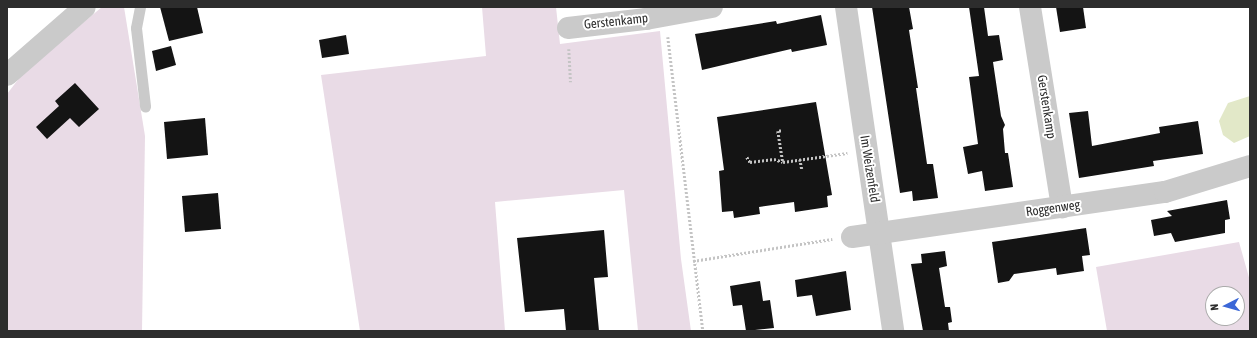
<!DOCTYPE html>
<html>
<head>
<meta charset="utf-8">
<style>
	body { margin:0 }
	#map { position:relative; width:1257px; height:338px; overflow:hidden; background:#fff; font-family:"Asap Condensed",sans-serif }
	div>[style] { position:absolute }
	.green>* { inset:0; background:#e9dbe6 }
	.water>* { inset:0; background:#e2e8c8 }
	.building>* { inset:0; background:#141414 }
	.path>* { height:2.5px; margin-top:-1.25px; transform-origin:0; background:repeating-linear-gradient(90deg,#c4c4c4 0 2px,transparent 0 4px) }
	.service>* { height:11px; margin:-5.5px; padding:0 5.5px; transform-origin:5.5px; border-radius:5.5px; background:#cacaca }
	.minor>* { height:22px; margin:-11px; padding:0 11px; transform-origin:11px; border-radius:11px; background:#cacaca }
	span { translate:-50% -50%; white-space:nowrap; text-align:center; line-height:1.15; -webkit-text-stroke:4px #fff; paint-order:stroke }
	.street-label { font-size:13px; color:#2d2d2d }
	.frame { position:absolute; inset:0; border:8px solid #2d2d2d; pointer-events:none }
	.north { position:absolute; left:1205px; top:286px; width:40px; height:40px; box-sizing:border-box; background:#fff; border:1px solid #ababab; border-radius:50%; rotate:264deg; font-size:11px; font-weight:700; line-height:16px; text-align:center; color:#2d2d2d }
	.north::after { content:''; display:block; margin:auto; width:14px; height:18px; background:#3b67d7; clip-path:polygon(50% 0,100% 100%,50% 72%,0 100%) }
</style>
</head>
<body>
<div id="map">
	<div class="green">
		<div style="clip-path:polygon(102px 7px,124px 7px,145px 136px,142px 331px,7px 331px,7px 94px,24px 72px)"></div>
		<div style="clip-path:polygon(482px 7px,556px 7px,560px 44px,660px 31px,681px 259px,691px 331px,638px 331px,624px 190px,495px 202px,505px 331px,360px 331px,321px 75px,486px 56px)"></div>
		<div style="clip-path:polygon(evenodd,1239px 242px,1250px 281px,1250px 331px,1107px 331px,1096px 267px,1239px 242px,1213px 294px,1237px 294px,1237px 318px,1213px 318px,1213px 294px)"></div>
	</div>
	<div class="water">
		<div style="clip-path:polygon(1250px 96px,1250px 136px,1234px 143px,1223px 135px,1219px 121px,1228px 103px)"></div>
	</div>
	<div class="building">
		<div style="clip-path:polygon(160px 7px,197px 7px,203px 33px,169px 41px)"></div>
		<div style="clip-path:polygon(872px 7px,909px 7px,913px 29px,909px 30px,918px 88px,916px 88px,927px 164px,933px 164px,938px 198px,913px 201px,912px 191px,900px 193px)"></div>
		<div style="clip-path:polygon(969px 7px,984px 7px,988px 36px,999px 35px,1003px 60px,993px 62px,1001px 116px,1005px 125px,1003px 129px,1005px 153px,1008px 153px,1013px 187px,985px 191px,982px 171px,968px 174px,963px 147px,978px 144px,969px 77px,979px 76px)"></div>
		<div style="clip-path:polygon(1056px 7px,1083px 7px,1086px 28px,1060px 32px)"></div>
		<div style="clip-path:polygon(821px 15px,827px 45px,792px 52px,791px 49px,702px 70px,695px 34px,776px 21px,777px 24px)"></div>
		<div style="clip-path:polygon(346px 35px,349px 54px,322px 58px,319px 40px)"></div>
		<div style="clip-path:polygon(171px 46px,176px 65px,156px 71px,152px 51px)"></div>
		<div style="clip-path:polygon(75px 83px,99px 109px,79px 127px,70px 118px,47px 139px,36px 127px,59px 106px,55px 101px)"></div>
		<div style="clip-path:polygon(816px 102px,832px 195px,827px 196px,828px 207px,795px 212px,794px 202px,759px 207px,760px 214px,734px 218px,733px 211px,722px 212px,719px 171px,724px 170px,717px 117px)"></div>
		<div style="clip-path:polygon(1088px 111px,1092px 146px,1160px 133px,1159px 127px,1198px 121px,1203px 154px,1153px 161px,1154px 166px,1079px 178px,1069px 113px)"></div>
		<div style="clip-path:polygon(205px 118px,208px 155px,167px 159px,164px 122px)"></div>
		<div style="clip-path:polygon(218px 193px,221px 229px,185px 232px,182px 196px)"></div>
		<div style="clip-path:polygon(1227px 200px,1230px 219px,1225px 220px,1225px 233px,1175px 242px,1171px 233px,1154px 236px,1151px 220px,1172px 216px,1167px 211px)"></div>
		<div style="clip-path:polygon(1086px 228px,1090px 255px,1082px 256px,1084px 271px,1057px 275px,1056px 268px,1014px 274px,1009px 281px,998px 283px,992px 242px)"></div>
		<div style="clip-path:polygon(604px 230px,608px 277px,594px 278px,599px 331px,566px 331px,564px 309px,525px 312px,517px 238px)"></div>
		<div style="clip-path:polygon(945px 251px,947px 266px,939px 268px,945px 307px,950px 307px,952px 322px,948px 323px,949px 331px,923px 331px,911px 264px,922px 263px,921px 254px)"></div>
		<div style="clip-path:polygon(846px 271px,851px 310px,816px 316px,812px 295px,797px 297px,795px 280px)"></div>
		<div style="clip-path:polygon(760px 281px,763px 301px,770px 300px,774px 328px,746px 331px,742px 305px,733px 306px,730px 286px)"></div>
	</div>
	<div class="path">
		<div style="left:668px;top:37px;width:296px;rotate:83.2deg"></div>
		<div style="left:569px;top:49px;width:33px;rotate:87deg"></div>
		<div style="left:781px;top:131px;width:3px;rotate:180deg"></div>
		<div style="left:778px;top:131px;width:31px;rotate:81deg"></div>
		<div style="left:747px;top:157px;width:6px;rotate:59deg"></div>
		<div style="left:750px;top:162px;width:24px;rotate:-7deg"></div>
		<div style="left:774px;top:159px;width:9px;rotate:18deg"></div>
		<div style="left:783px;top:162px;width:65px;rotate:-8deg"></div>
		<div style="left:800px;top:159px;width:10px;rotate:79deg"></div>
		<div style="left:693px;top:261px;width:141px;rotate:-9deg"></div>
	</div>
	<div class="service">
		<div style="left:140px;top:7px;width:21px;rotate:101deg"></div>
		<div style="left:136px;top:28px;width:79px;rotate:83.4deg"></div>
	</div>
	<div class="minor">
		<div style="left:846px;top:7px;width:327px;rotate:81.7deg"></div>
		<div style="left:1030px;top:7px;width:203px;rotate:80.9deg"></div>
		<div style="left:568px;top:28px;width:79px;rotate:-6.6deg"></div>
		<div style="left:646px;top:19px;width:67px;rotate:-10.3deg"></div>
		<div style="left:7px;top:75px;width:103px;rotate:-41.1deg"></div>
		<div style="left:852px;top:237px;width:316px;rotate:-8.2deg"></div>
		<div style="left:1165px;top:192px;width:89px;rotate:-17deg"></div>
	</div>
	<div class="street-label">
		<span style="left:616px;top:22px;rotate:-6deg">Gerstenkamp</span>
		<span style="left:1046px;top:107px;rotate:81deg">Gerstenkamp</span>
		<span style="left:869px;top:169px;rotate:81deg">Im Weizenfeld</span>
		<span style="left:1053px;top:209px;rotate:-8deg">Roggenweg</span>
	</div>
	<div class="frame"></div>
	<div class="north">N</div>
</div>
</body>
</html>
